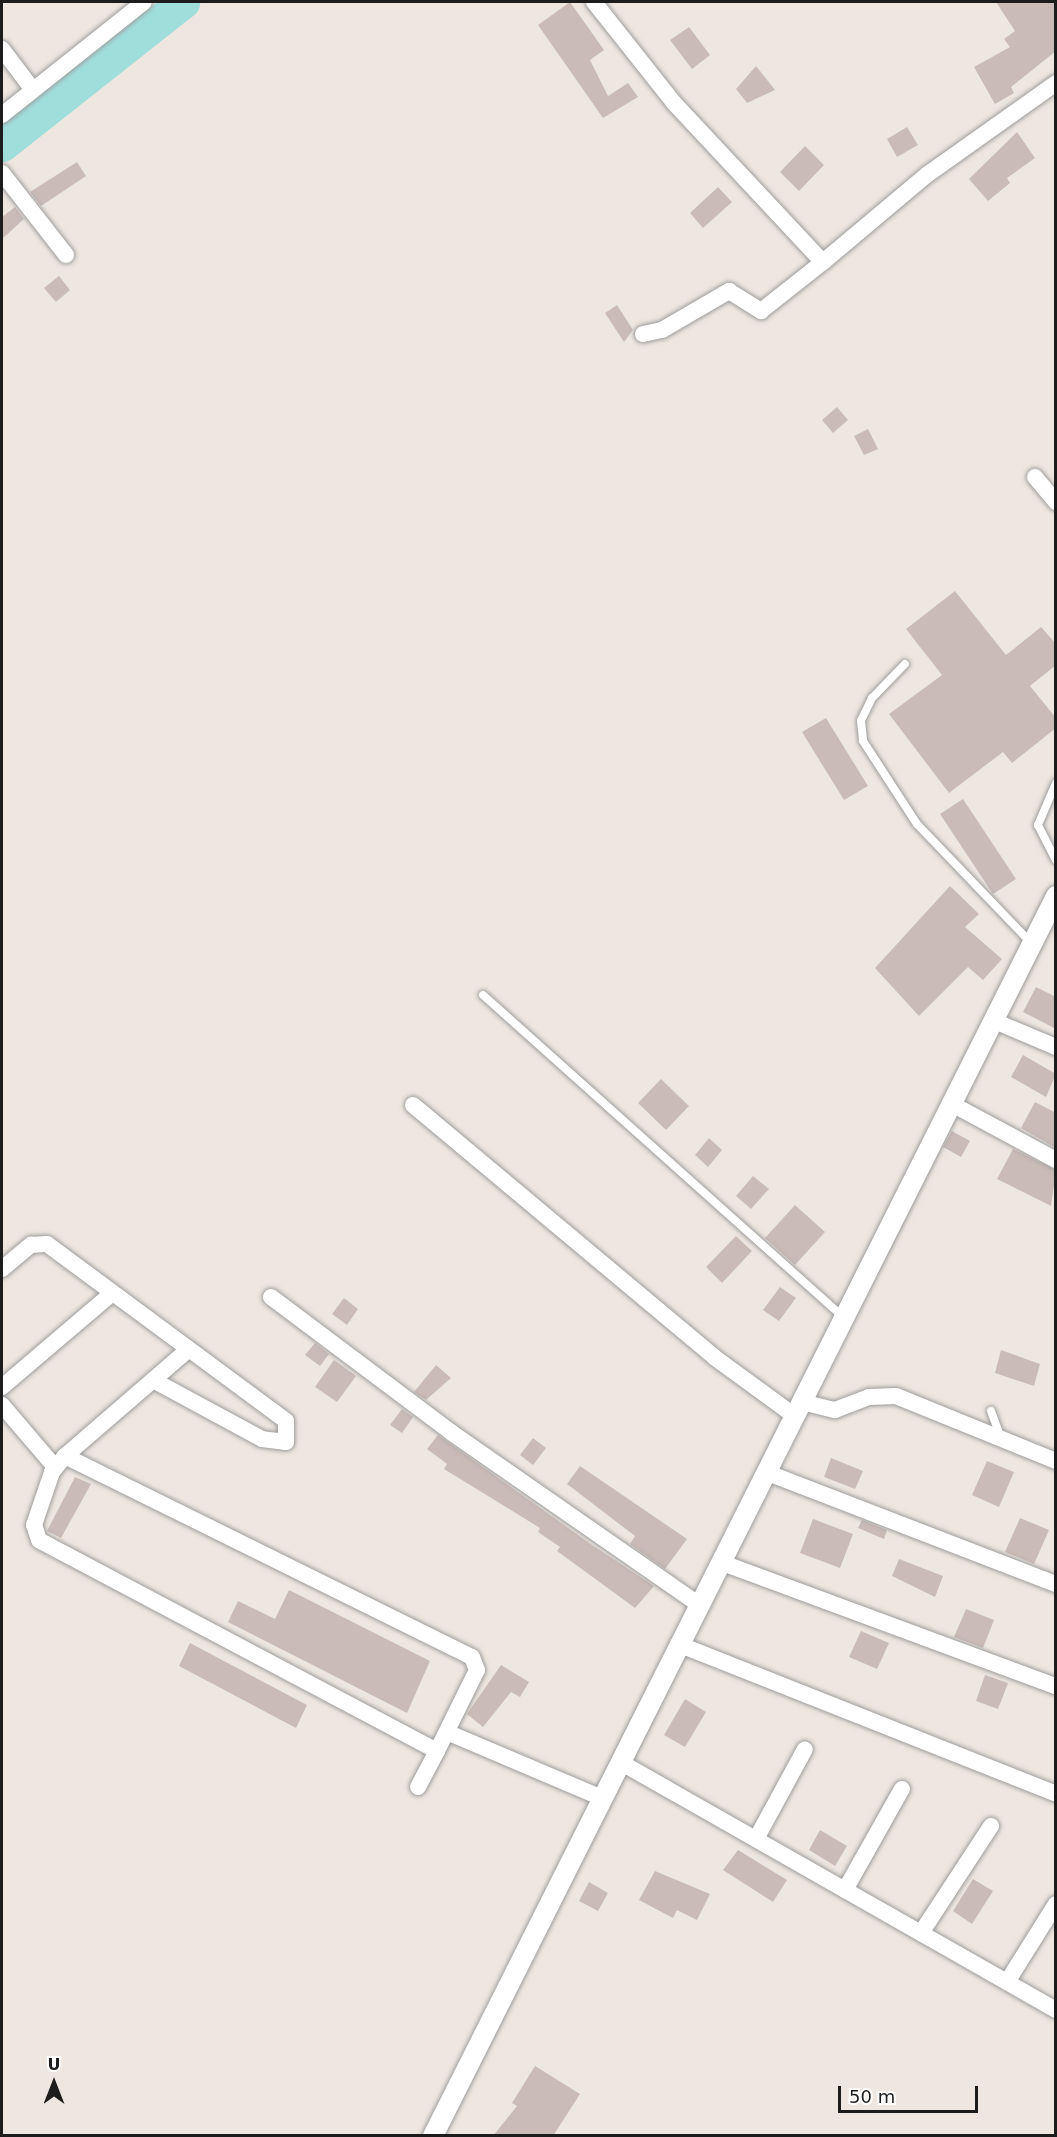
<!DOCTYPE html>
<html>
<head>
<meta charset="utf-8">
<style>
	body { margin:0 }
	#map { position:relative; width:1057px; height:2137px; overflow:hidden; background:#eee7e1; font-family:"DejaVu Sans",sans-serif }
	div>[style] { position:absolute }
	.river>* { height:33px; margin:-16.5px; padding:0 16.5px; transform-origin:16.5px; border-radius:16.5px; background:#a0dedc }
	.building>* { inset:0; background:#cabbb8 }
	.roads { filter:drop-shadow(0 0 2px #9d9d9d) drop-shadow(0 0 2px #9d9d9d) }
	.service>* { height:8px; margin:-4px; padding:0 4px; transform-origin:4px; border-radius:4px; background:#fff }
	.minor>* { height:16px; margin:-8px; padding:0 8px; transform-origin:8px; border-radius:8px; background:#fff }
	.tertiary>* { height:20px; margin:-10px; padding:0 10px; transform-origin:10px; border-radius:10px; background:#fff }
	span { translate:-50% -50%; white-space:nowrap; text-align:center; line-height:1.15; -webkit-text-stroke:6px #fff; paint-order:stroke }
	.frame { position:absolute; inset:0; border:3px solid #1c1c1c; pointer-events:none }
	.north { position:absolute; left:24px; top:2053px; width:60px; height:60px; -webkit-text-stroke:4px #fff; paint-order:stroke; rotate:0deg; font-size:16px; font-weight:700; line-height:24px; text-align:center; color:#1c1c1c }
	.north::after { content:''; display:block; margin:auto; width:21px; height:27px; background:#1c1c1c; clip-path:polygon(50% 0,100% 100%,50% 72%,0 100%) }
	.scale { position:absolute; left:838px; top:2086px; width:140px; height:27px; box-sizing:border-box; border:3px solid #1c1c1c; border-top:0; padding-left:8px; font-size:18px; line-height:21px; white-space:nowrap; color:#1c1c1c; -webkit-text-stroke:4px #fff; paint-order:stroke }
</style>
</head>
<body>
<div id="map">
	<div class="river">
		<div style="left:2px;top:145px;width:231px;rotate:-38.3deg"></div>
	</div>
	<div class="building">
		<div style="clip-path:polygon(570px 2px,604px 50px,590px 60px,608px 96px,628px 83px,638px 97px,603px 118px,538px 25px)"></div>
		<div style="clip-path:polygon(996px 2px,1056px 2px,1056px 51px,1011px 87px,1014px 93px,995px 104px,974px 67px,1010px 47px,1004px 39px,1015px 31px)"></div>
		<div style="clip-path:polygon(689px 27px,710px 55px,692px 69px,670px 40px)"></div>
		<div style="clip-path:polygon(756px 66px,775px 90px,747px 103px,736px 89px)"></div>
		<div style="clip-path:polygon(907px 127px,918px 145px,897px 157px,887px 139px)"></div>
		<div style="clip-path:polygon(1017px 132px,1035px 158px,1007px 178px,1010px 183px,988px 201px,969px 179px)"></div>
		<div style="clip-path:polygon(805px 146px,824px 165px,799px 191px,780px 172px)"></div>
		<div style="clip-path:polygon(77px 162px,86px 176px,41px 206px,30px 192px)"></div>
		<div style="clip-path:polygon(718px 187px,732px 202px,703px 228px,690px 213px)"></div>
		<div style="clip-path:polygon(15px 207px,24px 219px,2px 239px,2px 217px)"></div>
		<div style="clip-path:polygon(59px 276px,70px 290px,56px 302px,44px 288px)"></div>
		<div style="clip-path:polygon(617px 305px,633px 330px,624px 342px,605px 313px)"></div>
		<div style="clip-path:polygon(837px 407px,848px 420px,833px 433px,822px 420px)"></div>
		<div style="clip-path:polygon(868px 429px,878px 449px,864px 455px,854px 436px)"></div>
		<div style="clip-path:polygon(955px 591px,1006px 655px,1041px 627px,1056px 644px,1056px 665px,1030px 686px,1056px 718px,1056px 728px,1012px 763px,1003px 752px,949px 793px,889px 714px,942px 675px,906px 629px)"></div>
		<div style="clip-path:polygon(826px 718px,868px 786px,844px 800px,802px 732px)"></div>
		<div style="clip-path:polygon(963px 799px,1016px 879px,993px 894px,940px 814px)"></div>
		<div style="clip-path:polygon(950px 886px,979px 914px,965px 927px,1002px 959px,983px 980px,968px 967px,919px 1016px,875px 968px)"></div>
		<div style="clip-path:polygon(1036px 987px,1056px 997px,1056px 1029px,1023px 1012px)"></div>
		<div style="clip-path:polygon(1023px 1055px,1056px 1074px,1046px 1097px,1011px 1077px)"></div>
		<div style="clip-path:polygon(661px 1079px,689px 1106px,666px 1130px,638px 1103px)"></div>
		<div style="clip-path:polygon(1035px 1102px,1056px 1113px,1056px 1148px,1021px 1128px)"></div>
		<div style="clip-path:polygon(952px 1131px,970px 1141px,961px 1157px,943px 1147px)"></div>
		<div style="clip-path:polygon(709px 1138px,722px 1150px,708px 1167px,695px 1155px)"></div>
		<div style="clip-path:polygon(1013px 1149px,1056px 1170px,1051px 1206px,997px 1179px)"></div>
		<div style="clip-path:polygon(753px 1176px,769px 1189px,751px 1209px,736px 1196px)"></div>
		<div style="clip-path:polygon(795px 1205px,825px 1232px,795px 1265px,765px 1238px)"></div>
		<div style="clip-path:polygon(736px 1236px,752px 1251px,722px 1283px,706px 1267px)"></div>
		<div style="clip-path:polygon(780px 1287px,796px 1298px,779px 1321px,763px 1310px)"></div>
		<div style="clip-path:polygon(344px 1298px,358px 1309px,347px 1325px,332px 1314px)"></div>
		<div style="clip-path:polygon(315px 1343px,329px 1354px,320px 1366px,305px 1355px)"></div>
		<div style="clip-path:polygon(1001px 1350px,1040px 1364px,1034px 1386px,995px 1373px)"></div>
		<div style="clip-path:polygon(334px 1360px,356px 1376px,337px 1402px,315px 1387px)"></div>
		<div style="clip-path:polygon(436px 1365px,451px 1378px,426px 1400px,414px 1392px)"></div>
		<div style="clip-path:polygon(402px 1409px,413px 1417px,402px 1433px,390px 1425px)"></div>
		<div style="clip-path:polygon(438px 1435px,592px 1545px,654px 1586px,635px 1608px,557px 1551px,560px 1547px,538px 1532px,540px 1528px,444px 1469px,447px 1464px,427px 1449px)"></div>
		<div style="clip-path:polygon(533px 1438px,546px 1448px,533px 1465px,520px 1455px)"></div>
		<div style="clip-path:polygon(831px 1458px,863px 1471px,855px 1489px,824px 1477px)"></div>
		<div style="clip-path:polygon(987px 1461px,1014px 1472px,999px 1507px,972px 1495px)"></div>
		<div style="clip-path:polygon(580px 1466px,687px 1539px,665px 1569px,630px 1544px,635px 1536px,567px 1484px)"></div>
		<div style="clip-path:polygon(75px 1477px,91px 1484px,61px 1538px,47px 1531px)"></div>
		<div style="clip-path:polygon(1020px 1518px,1049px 1530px,1034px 1564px,1005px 1552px)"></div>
		<div style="clip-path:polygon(813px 1519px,853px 1534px,840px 1568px,800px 1553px)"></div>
		<div style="clip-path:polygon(862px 1520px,887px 1530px,884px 1539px,858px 1528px)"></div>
		<div style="clip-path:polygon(899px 1559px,943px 1576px,935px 1597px,892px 1576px)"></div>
		<div style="clip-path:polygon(289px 1590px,430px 1661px,407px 1713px,228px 1622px,238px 1601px,275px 1619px)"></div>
		<div style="clip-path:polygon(966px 1609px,994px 1620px,983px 1648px,954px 1637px)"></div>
		<div style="clip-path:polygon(861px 1631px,889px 1643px,877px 1669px,849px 1657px)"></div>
		<div style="clip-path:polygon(190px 1643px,307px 1705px,296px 1728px,179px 1666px)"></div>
		<div style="clip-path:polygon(501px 1665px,529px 1682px,520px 1697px,511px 1692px,483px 1727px,467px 1714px)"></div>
		<div style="clip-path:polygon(985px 1675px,1008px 1683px,998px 1709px,976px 1701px)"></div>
		<div style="clip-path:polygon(685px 1699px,706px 1712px,685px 1747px,664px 1735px)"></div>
		<div style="clip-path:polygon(820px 1830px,847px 1846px,835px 1866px,809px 1850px)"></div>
		<div style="clip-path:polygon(738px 1850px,787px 1880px,773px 1902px,723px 1870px)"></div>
		<div style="clip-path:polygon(655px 1871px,710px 1894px,697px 1920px,677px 1910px,673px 1918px,639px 1900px)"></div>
		<div style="clip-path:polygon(973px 1879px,993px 1891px,972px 1924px,953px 1911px)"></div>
		<div style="clip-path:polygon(589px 1882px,608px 1893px,598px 1911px,579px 1901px)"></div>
		<div style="clip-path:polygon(535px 2066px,580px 2094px,553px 2136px,493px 2136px,517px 2106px,512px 2103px)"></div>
	</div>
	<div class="roads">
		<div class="service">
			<div style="left:905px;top:664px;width:47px;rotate:134.1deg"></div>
			<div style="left:872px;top:698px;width:25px;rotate:116deg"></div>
			<div style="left:861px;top:721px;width:20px;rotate:84deg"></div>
			<div style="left:863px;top:741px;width:99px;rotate:57deg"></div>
			<div style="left:917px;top:824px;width:165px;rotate:46.2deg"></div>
			<div style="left:1056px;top:783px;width:46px;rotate:113.2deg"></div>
			<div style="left:1038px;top:825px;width:39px;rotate:63deg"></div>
			<div style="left:483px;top:995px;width:482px;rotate:41.8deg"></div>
			<div style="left:991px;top:1411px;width:29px;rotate:70deg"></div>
		</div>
		<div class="minor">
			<div style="left:594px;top:2px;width:129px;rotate:51.6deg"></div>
			<div style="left:674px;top:103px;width:218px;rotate:46.9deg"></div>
			<div style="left:823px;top:262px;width:137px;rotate:-40deg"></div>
			<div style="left:928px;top:174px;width:157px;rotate:-35.4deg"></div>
			<div style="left:2px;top:49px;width:51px;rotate:52.9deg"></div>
			<div style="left:2px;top:115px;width:181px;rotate:-38.5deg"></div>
			<div style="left:2px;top:173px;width:104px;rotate:52deg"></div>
			<div style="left:643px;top:334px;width:19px;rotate:-12deg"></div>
			<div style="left:662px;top:330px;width:78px;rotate:-30.2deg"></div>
			<div style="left:729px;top:291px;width:38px;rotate:32deg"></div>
			<div style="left:761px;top:311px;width:79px;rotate:-38.3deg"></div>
			<div style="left:1035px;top:477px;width:33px;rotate:50deg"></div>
			<div style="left:992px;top:1020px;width:69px;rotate:22.9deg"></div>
			<div style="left:950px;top:1103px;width:120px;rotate:28.3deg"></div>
			<div style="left:413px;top:1105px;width:393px;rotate:39.9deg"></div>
			<div style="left:714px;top:1357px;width:100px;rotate:36.1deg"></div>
			<div style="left:2px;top:1269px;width:38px;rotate:-40deg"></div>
			<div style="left:31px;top:1245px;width:16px;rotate:-4deg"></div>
			<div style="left:47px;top:1244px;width:297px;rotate:36.5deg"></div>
			<div style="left:286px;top:1421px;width:21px;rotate:90deg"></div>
			<div style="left:286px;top:1442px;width:24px;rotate:-173deg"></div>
			<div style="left:262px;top:1439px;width:124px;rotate:-151.6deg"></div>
			<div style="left:271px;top:1297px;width:226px;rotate:36.9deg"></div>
			<div style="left:452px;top:1433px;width:300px;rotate:34.8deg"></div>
			<div style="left:2px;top:1387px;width:142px;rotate:-40.4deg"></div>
			<div style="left:802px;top:1402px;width:34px;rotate:14deg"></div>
			<div style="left:835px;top:1410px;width:36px;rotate:-21deg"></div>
			<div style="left:869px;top:1397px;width:27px;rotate:-2deg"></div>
			<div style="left:896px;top:1396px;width:173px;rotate:22.1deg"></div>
			<div style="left:2px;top:1405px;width:82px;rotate:49.5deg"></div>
			<div style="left:65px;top:1456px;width:454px;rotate:26.3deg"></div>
			<div style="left:472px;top:1657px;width:14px;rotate:69deg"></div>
			<div style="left:477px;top:1670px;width:90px;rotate:116.3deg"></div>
			<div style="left:437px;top:1751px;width:450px;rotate:-152.1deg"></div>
			<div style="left:39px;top:1540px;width:16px;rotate:-108deg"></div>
			<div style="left:34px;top:1525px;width:56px;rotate:-71.2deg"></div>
			<div style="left:52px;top:1472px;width:21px;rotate:-51deg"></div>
			<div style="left:65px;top:1456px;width:162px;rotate:-40.8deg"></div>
			<div style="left:768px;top:1473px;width:309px;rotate:21.1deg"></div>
			<div style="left:720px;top:1562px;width:358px;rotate:20.3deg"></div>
			<div style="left:678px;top:1644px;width:407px;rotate:21.6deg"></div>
			<div style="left:449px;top:1733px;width:166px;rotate:23deg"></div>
			<div style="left:620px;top:1762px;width:502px;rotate:29.63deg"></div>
			<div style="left:418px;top:1787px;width:41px;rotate:-62.2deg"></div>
			<div style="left:756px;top:1839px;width:102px;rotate:-61.4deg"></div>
			<div style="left:845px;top:1890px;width:116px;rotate:-60.6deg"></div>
			<div style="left:921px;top:1933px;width:128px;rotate:-56.8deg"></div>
			<div style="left:1007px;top:1982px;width:92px;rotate:-57.9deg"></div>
		</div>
		<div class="tertiary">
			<div style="left:433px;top:2136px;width:1388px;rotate:-63.32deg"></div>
		</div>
	</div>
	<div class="frame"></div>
	<div class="north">U</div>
	<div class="scale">50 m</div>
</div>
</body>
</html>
